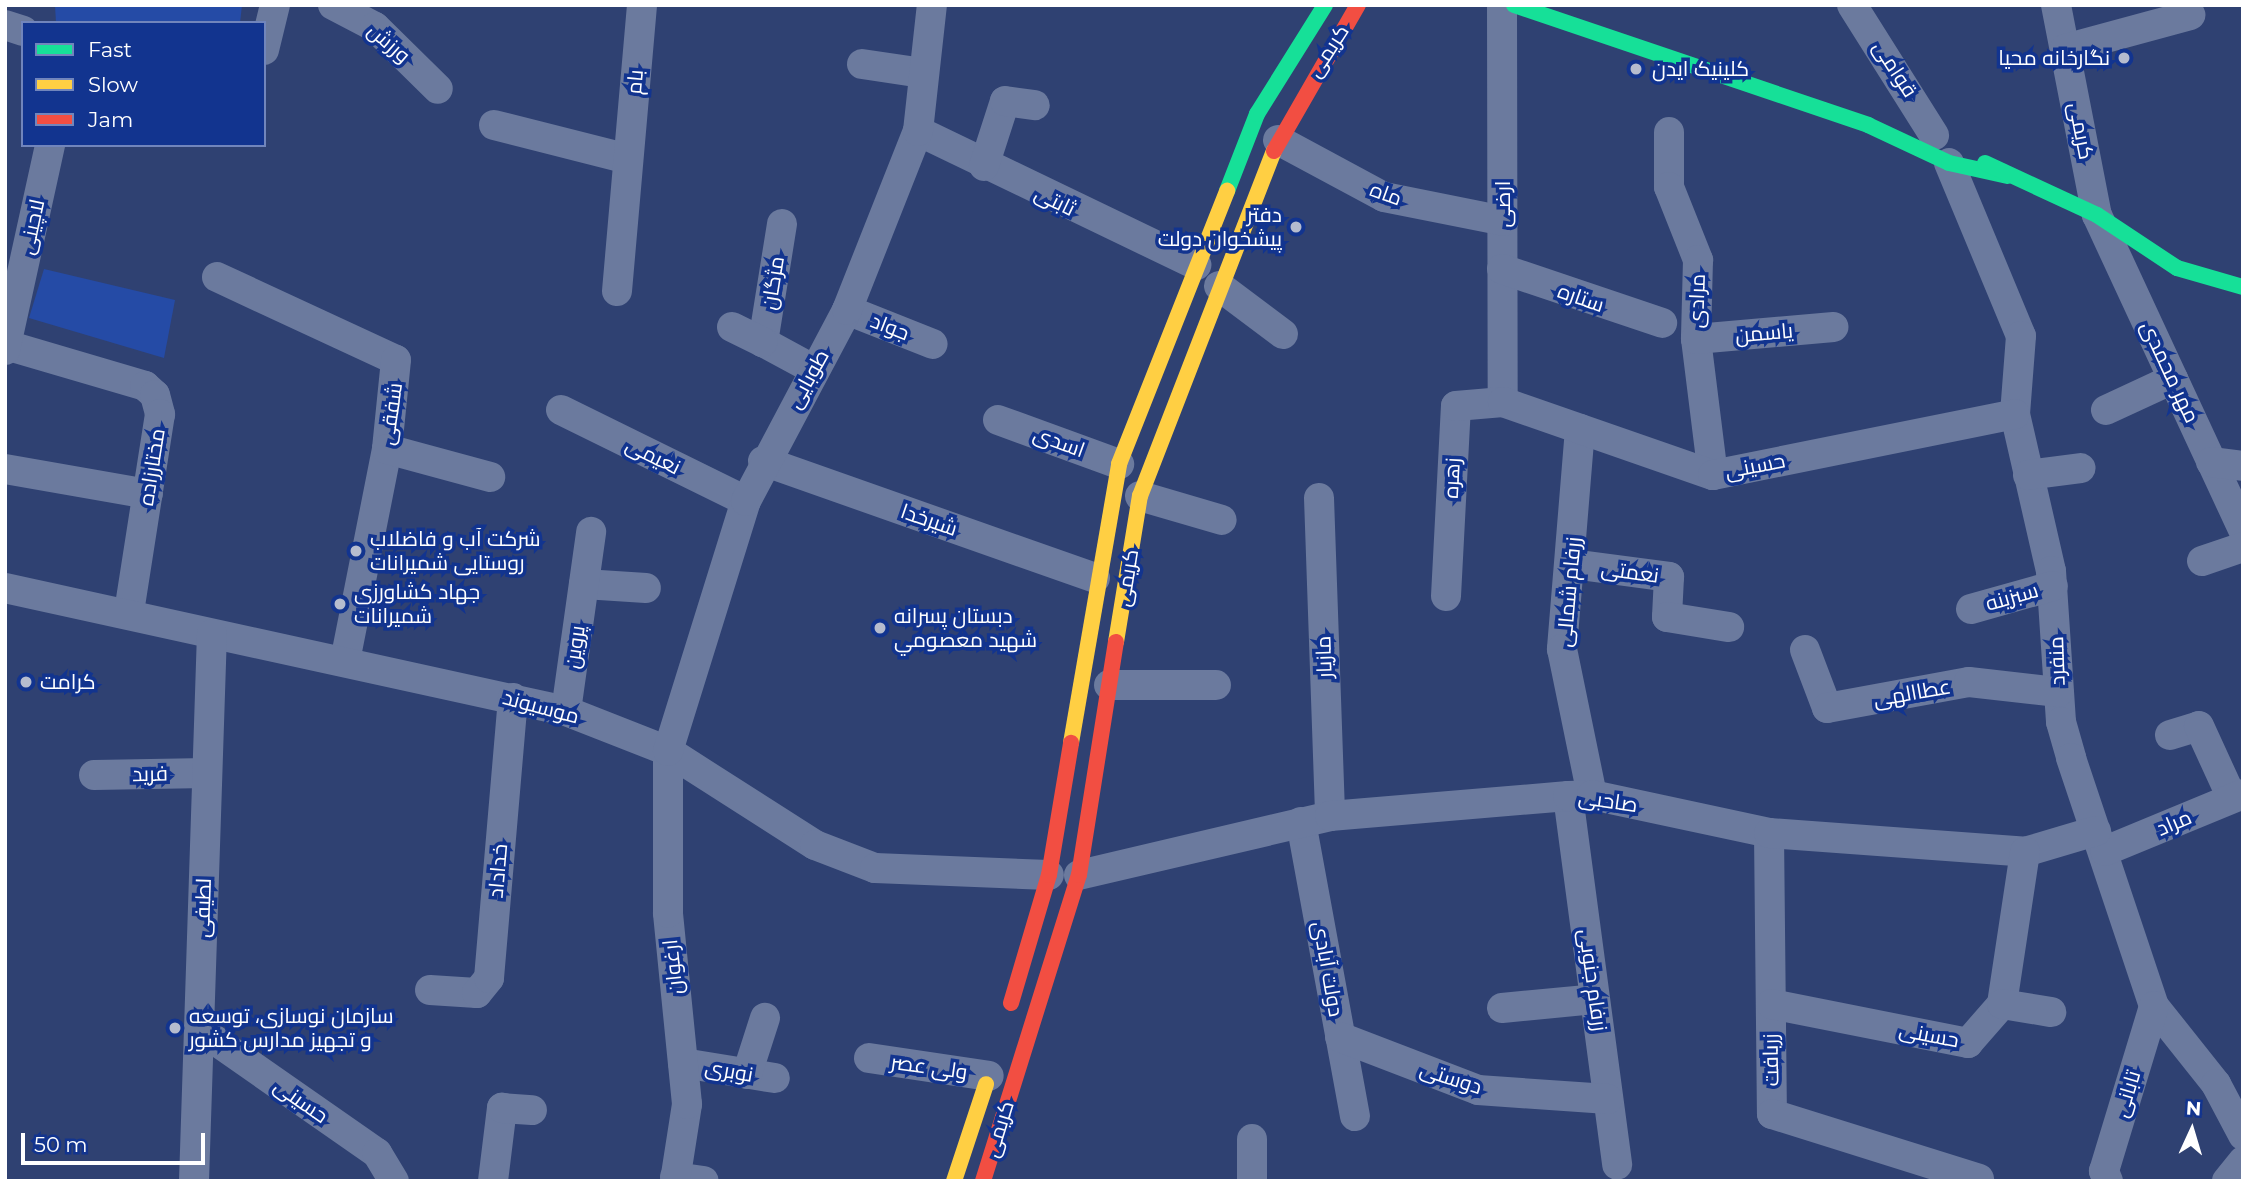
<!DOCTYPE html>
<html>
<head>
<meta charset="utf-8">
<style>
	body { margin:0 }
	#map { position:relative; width:2248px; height:1186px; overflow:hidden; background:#2f4172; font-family:Montserrat,Cairo,sans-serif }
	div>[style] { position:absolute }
	.green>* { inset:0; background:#254ba6 }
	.street>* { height:30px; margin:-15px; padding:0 15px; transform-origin:15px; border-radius:15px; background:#6b7a9e }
	.fast>* { height:16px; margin:-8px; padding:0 8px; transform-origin:8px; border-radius:8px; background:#16e098 }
	.slow>* { height:16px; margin:-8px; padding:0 8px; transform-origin:8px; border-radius:8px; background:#ffcf43 }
	.jam>* { height:16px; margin:-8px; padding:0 8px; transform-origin:8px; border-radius:8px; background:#f24e42 }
	.dots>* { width:19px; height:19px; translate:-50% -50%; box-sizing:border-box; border:4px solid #12348f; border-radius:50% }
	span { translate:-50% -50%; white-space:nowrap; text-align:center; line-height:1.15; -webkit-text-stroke:7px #12348f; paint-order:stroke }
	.street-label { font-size:21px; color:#fff }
	.poi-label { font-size:21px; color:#fff }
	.right { translate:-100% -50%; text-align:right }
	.left { translate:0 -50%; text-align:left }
	.frame { position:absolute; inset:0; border:7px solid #fff; pointer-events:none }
	.legend { position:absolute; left:21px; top:21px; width:245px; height:126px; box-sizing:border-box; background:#12348f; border:2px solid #7185bc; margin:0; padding:9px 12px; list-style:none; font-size:21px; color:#fff }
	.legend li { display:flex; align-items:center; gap:14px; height:35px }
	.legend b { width:35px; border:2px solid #7185bc }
	.north { position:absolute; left:2157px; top:1095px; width:70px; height:70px; -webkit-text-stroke:5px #12348f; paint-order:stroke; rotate:4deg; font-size:19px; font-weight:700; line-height:28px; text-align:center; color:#fff }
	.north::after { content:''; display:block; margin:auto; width:24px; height:32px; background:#fff; clip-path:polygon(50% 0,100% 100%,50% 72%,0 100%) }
	.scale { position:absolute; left:21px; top:1133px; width:184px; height:32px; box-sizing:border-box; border:4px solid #fff; border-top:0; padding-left:9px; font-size:21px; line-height:24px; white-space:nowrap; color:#fff; -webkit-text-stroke:5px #12348f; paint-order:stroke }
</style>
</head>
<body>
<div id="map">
	<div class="green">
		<div style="clip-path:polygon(55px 5px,242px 5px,240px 23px,56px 23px)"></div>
		<div style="clip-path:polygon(44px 269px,175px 300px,164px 358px,29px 318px)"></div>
	</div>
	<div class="street">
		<div style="left:333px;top:5px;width:47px;rotate:27.6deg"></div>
		<div style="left:375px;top:27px;width:88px;rotate:44.5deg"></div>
		<div style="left:1502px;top:5px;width:397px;rotate:89.9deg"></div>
		<div style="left:1852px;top:5px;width:154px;rotate:57.8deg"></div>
		<div style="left:2056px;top:5px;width:214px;rotate:79deg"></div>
		<div style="left:2097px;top:215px;width:347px;rotate:65.1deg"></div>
		<div style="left:5px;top:25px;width:19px;rotate:18deg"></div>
		<div style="left:2065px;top:49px;width:130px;rotate:-15.2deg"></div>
		<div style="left:264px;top:50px;width:46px;rotate:-76.3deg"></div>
		<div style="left:862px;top:64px;width:62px;rotate:8.4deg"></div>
		<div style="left:494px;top:125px;width:138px;rotate:14.2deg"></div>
		<div style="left:918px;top:131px;width:309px;rotate:25.7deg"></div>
		<div style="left:1669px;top:132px;width:55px;rotate:90deg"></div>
		<div style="left:1669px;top:187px;width:79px;rotate:68.3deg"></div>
		<div style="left:1698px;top:260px;width:79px;rotate:91.5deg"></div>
		<div style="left:1696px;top:339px;width:137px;rotate:82.9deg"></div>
		<div style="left:1278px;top:140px;width:120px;rotate:28.3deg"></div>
		<div style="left:1384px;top:197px;width:122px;rotate:11.3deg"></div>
		<div style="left:1949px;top:163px;width:187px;rotate:67.4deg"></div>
		<div style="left:2021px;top:336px;width:78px;rotate:94.4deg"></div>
		<div style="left:2015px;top:414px;width:161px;rotate:77.1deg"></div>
		<div style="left:2051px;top:571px;width:151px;rotate:86.2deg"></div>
		<div style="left:2061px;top:722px;width:37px;rotate:74deg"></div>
		<div style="left:2071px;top:758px;width:262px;rotate:71.5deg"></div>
		<div style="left:2154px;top:1006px;width:100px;rotate:51.5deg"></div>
		<div style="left:2216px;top:1084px;width:58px;rotate:62.1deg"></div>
		<div style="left:984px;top:166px;width:68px;rotate:-72.1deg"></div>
		<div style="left:1005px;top:101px;width:30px;rotate:8deg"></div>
		<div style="left:782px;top:224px;width:120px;rotate:99.1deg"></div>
		<div style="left:763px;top:342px;width:57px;rotate:28.4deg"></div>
		<div style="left:1502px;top:269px;width:169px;rotate:18.6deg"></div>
		<div style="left:217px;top:277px;width:197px;rotate:24.9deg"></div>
		<div style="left:396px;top:360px;width:89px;rotate:95.8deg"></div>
		<div style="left:387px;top:449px;width:217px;rotate:101.2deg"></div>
		<div style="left:1219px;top:286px;width:80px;rotate:36.9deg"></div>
		<div style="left:617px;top:291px;width:287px;rotate:-85deg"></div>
		<div style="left:847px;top:310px;width:92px;rotate:21.6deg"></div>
		<div style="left:732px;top:327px;width:34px;rotate:26deg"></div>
		<div style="left:1696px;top:339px;width:138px;rotate:-5deg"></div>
		<div style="left:6px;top:345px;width:145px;rotate:16.4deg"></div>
		<div style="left:145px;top:386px;width:13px;rotate:42deg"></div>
		<div style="left:155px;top:395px;width:20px;rotate:75deg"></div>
		<div style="left:160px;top:414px;width:200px;rotate:98.9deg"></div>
		<div style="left:5px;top:350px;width:210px;rotate:-77.6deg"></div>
		<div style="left:561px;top:410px;width:206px;rotate:26.2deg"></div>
		<div style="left:2106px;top:410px;width:74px;rotate:-24.8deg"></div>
		<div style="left:998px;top:420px;width:129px;rotate:20deg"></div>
		<div style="left:1580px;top:429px;width:221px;rotate:94.7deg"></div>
		<div style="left:1562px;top:649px;width:149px;rotate:78.4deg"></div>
		<div style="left:387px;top:449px;width:107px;rotate:15.2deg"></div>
		<div style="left:763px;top:461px;width:352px;rotate:19.4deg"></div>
		<div style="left:2211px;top:462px;width:32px;rotate:7deg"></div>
		<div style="left:5px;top:469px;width:145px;rotate:9.9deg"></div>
		<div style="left:2028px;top:475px;width:53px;rotate:-7.5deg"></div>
		<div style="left:1140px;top:496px;width:85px;rotate:16.3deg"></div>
		<div style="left:1319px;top:498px;width:318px;rotate:88deg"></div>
		<div style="left:2202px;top:561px;width:43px;rotate:-18.9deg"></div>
		<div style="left:1572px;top:564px;width:98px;rotate:7.6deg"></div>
		<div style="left:1669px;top:577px;width:40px;rotate:92.9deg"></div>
		<div style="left:1667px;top:617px;width:63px;rotate:9.2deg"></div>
		<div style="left:584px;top:584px;width:62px;rotate:3.7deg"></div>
		<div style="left:5px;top:588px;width:574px;rotate:12.37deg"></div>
		<div style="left:566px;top:711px;width:110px;rotate:21.4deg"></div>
		<div style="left:668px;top:751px;width:174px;rotate:32.6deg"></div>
		<div style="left:815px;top:845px;width:64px;rotate:21deg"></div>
		<div style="left:875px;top:868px;width:174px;rotate:2.3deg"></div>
		<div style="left:1446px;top:596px;width:190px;rotate:-87deg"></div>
		<div style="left:1456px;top:406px;width:47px;rotate:-4.9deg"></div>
		<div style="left:1503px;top:402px;width:222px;rotate:19.2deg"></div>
		<div style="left:1713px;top:475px;width:308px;rotate:-11.4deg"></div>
		<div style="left:1971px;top:609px;width:85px;rotate:-15.7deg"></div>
		<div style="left:1805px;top:650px;width:62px;rotate:69.2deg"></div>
		<div style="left:1827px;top:708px;width:144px;rotate:-10.4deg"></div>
		<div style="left:1969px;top:682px;width:90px;rotate:6.4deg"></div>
		<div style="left:1109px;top:685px;width:107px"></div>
		<div style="left:566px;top:711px;width:181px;rotate:-82deg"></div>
		<div style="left:2170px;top:735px;width:30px;rotate:-17deg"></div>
		<div style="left:2199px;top:726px;width:79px;rotate:65.4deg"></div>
		<div style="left:94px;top:775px;width:113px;rotate:-1deg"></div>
		<div style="left:1568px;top:796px;width:372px;rotate:82.4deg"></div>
		<div style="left:1301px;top:822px;width:299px;rotate:79.6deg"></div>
		<div style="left:1769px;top:833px;width:281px;rotate:89.4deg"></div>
		<div style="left:1772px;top:1114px;width:217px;rotate:17.4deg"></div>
		<div style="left:2105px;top:851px;width:149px;rotate:-22.4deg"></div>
		<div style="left:1079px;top:875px;width:258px;rotate:-13.2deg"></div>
		<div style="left:1330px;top:816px;width:239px;rotate:-4.8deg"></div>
		<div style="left:1568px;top:796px;width:24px;rotate:-2deg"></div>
		<div style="left:1592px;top:795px;width:181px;rotate:12.1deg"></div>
		<div style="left:1769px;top:833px;width:257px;rotate:4.2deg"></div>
		<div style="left:2025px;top:852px;width:74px;rotate:-16.5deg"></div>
		<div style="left:430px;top:990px;width:47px;rotate:3.7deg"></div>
		<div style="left:477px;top:993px;width:19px;rotate:-51deg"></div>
		<div style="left:489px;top:978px;width:281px;rotate:-85.1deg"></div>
		<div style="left:1771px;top:1004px;width:201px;rotate:11.2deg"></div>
		<div style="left:1968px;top:1043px;width:52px;rotate:-48.9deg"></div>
		<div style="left:2002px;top:1004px;width:154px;rotate:-81.4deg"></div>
		<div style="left:2002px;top:1004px;width:50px;rotate:9.3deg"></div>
		<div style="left:1502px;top:1008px;width:93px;rotate:-5.5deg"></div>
		<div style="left:199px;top:1029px;width:217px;rotate:34.9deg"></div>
		<div style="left:377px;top:1153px;width:33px;rotate:59deg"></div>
		<div style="left:1340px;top:1037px;width:148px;rotate:21deg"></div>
		<div style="left:1478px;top:1090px;width:130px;rotate:4deg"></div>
		<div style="left:869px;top:1058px;width:121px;rotate:8.5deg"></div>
		<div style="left:683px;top:1063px;width:93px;rotate:9.3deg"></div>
		<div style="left:747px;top:1074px;width:59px;rotate:-72.2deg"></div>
		<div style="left:675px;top:1177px;width:29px;rotate:8deg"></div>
		<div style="left:194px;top:1181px;width:547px;rotate:-88.12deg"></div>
		<div style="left:493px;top:1181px;width:74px;rotate:-83deg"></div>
		<div style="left:502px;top:1108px;width:30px;rotate:4deg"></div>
		<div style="left:675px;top:1181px;width:78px;rotate:-81.1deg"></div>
		<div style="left:687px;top:1104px;width:192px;rotate:-95.7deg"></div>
		<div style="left:668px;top:913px;width:162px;rotate:-90deg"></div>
		<div style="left:668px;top:751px;width:262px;rotate:-72.7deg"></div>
		<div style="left:746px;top:501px;width:216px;rotate:-62.1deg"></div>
		<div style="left:847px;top:310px;width:193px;rotate:-68.4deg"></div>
		<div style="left:918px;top:131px;width:127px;rotate:-83.7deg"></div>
		<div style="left:1252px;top:1181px;width:42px;rotate:-90deg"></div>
		<div style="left:2108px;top:1181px;width:11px;rotate:-112deg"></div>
		<div style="left:2104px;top:1171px;width:172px;rotate:-73.1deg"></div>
		<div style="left:2227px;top:1181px;width:26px;rotate:-51deg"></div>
	</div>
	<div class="fast">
		<div style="left:1514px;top:5px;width:374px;rotate:18.7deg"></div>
		<div style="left:1868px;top:125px;width:89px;rotate:25.1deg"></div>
		<div style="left:1949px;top:163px;width:60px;rotate:12.4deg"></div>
		<div style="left:1985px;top:163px;width:123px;rotate:24.9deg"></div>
		<div style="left:2097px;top:215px;width:96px;rotate:33.5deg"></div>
		<div style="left:2177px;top:268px;width:69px;rotate:16.1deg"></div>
		<div style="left:1227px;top:191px;width:83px;rotate:-68.7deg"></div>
		<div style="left:1257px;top:114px;width:128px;rotate:-58deg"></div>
	</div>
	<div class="slow">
		<div style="left:1116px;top:642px;width:148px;rotate:-80.7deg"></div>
		<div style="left:1140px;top:496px;width:370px;rotate:-68.8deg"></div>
		<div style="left:1071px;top:743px;width:283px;rotate:-80.2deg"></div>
		<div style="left:1119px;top:464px;width:294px;rotate:-68.4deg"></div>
		<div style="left:954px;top:1181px;width:102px;rotate:-71.7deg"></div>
	</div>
	<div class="jam">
		<div style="left:1274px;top:151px;width:168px;rotate:-60.1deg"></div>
		<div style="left:1011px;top:1003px;width:134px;rotate:-73.5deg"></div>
		<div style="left:1049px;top:875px;width:134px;rotate:-80.5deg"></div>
		<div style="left:983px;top:1181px;width:321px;rotate:-72.6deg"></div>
		<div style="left:1079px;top:875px;width:236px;rotate:-81deg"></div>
	</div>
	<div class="dots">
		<div style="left:2124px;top:58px;background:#b6bcce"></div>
		<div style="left:1636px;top:69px;background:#b6bcce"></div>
		<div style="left:1296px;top:227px;background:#b6bcce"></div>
		<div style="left:356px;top:551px;background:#b6bcce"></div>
		<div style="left:340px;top:604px;background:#b6bcce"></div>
		<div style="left:880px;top:628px;background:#b6bcce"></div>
		<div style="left:26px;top:682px;background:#b6bcce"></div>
		<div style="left:175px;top:1028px;background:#b6bcce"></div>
	</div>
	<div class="street-label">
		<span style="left:389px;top:43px;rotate:41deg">ورزش</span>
		<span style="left:1328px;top:51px;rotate:-57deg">کریمی</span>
		<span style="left:1895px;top:69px;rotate:57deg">قوامی</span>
		<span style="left:635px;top:82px;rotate:-85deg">بام</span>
		<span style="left:2081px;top:131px;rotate:79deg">کریمی</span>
		<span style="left:1386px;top:194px;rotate:20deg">ماه</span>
		<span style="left:1055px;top:201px;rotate:26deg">ثابتی</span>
		<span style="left:1503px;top:204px;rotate:-90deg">ارضی</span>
		<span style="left:32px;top:227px;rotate:-78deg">لاچینی</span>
		<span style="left:773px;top:283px;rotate:-81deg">مژگان</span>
		<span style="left:1581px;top:298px;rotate:19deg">ستاره</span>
		<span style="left:1697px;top:301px;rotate:-88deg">مرادی</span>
		<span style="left:890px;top:327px;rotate:21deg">جواد</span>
		<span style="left:1764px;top:333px;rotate:-5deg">یاسمن</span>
		<span style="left:2170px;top:372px;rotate:65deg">مهر محمدی</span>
		<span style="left:808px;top:379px;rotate:-61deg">طوبایی</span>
		<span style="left:391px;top:414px;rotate:-82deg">شفقی</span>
		<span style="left:1059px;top:442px;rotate:20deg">اسدی</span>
		<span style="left:653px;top:456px;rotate:26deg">نعیمی</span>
		<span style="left:1755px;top:466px;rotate:-11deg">حسینی</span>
		<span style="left:152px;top:467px;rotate:-81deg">مختارزاده</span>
		<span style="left:1452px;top:478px;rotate:-87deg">زهره</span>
		<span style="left:929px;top:520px;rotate:19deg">شیرخدا</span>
		<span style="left:1630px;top:572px;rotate:8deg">نعمتی</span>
		<span style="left:1127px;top:578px;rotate:-81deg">کریمی</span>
		<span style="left:1569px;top:592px;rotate:-85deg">زرفام شمالی</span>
		<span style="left:2012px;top:597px;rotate:-16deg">سبزینه</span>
		<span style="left:575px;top:647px;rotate:-82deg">پروین</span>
		<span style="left:1324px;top:657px;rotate:-92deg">مازیار</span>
		<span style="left:2057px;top:661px;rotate:-92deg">منفرد</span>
		<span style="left:1912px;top:693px;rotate:-10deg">عطاالهی</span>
		<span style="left:541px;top:707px;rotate:15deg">موسیوند</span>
		<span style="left:150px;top:774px;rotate:-1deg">فرید</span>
		<span style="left:1608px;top:801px;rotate:8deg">صاحبی</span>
		<span style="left:2174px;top:823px;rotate:-23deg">مراد</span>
		<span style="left:498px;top:871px;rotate:-85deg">خداداد</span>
		<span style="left:203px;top:908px;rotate:-88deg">لطیفی</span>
		<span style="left:673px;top:967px;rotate:-96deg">ارغوان</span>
		<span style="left:1328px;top:969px;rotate:80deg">دولت آبادی</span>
		<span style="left:1593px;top:980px;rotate:82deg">زرفام جنوبی</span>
		<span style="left:1929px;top:1035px;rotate:11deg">حسینی</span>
		<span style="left:1771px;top:1060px;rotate:-91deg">زربافت</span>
		<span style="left:929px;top:1067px;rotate:8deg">ولی عصر</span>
		<span style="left:729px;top:1071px;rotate:10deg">نوبری</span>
		<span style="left:1451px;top:1078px;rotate:18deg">دوستی</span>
		<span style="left:2127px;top:1094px;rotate:-73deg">تابانی</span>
		<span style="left:301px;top:1101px;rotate:35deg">حسینی</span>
		<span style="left:999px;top:1129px;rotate:-73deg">کریمی</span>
	</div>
	<div class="poi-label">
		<span class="right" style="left:2110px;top:58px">نگارخانه محیا</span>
		<span class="left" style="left:1652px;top:69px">کلینیک ایدن</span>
		<span class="right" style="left:1282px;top:227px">دفتر<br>پیشخوان دولت</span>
		<span class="left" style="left:370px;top:551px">شرکت آب و فاضلاب<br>روستایی شمیرانات</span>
		<span class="left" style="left:354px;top:604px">جهاد کشاورزی<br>شمیرانات</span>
		<span class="left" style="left:894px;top:628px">دبستان پسرانه<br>شهيد معصومي</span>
		<span class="left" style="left:40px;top:682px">کرامت</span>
		<span class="left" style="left:189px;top:1028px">سازمان نوسازی، توسعه<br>و تجهیز مدارس کشور</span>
	</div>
	<div class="frame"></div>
	<ul class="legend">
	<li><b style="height:9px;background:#16e098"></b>Fast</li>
	<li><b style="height:9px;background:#ffcf43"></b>Slow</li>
	<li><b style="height:9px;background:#f24e42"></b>Jam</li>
	</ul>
	<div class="north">N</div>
	<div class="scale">50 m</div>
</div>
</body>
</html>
